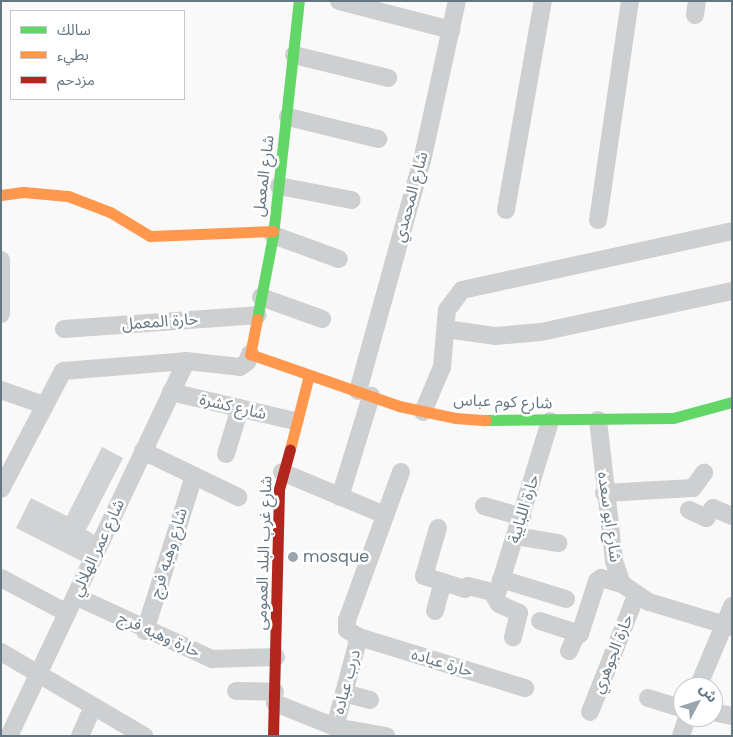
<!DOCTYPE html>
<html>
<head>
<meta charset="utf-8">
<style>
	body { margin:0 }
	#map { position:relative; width:733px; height:737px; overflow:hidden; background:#f9f9f9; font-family:Poppins,"Noto Sans Arabic",sans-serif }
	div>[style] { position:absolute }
	.building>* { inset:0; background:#d0d2d3 }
	.street>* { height:18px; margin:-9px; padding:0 9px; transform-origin:9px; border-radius:9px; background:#cecfd0 }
	.fast>* { height:11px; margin:-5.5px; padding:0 5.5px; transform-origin:5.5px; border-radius:5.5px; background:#63d668 }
	.slow>* { height:11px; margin:-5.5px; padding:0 5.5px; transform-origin:5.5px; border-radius:5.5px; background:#ff974d }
	.jam>* { height:11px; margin:-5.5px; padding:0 5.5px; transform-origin:5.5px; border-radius:5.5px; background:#b3261e }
	.dots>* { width:14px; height:14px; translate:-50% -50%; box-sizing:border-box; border:2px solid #fff; border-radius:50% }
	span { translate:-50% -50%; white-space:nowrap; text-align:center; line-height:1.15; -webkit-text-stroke:5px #fff; paint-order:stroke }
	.street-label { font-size:16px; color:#657683 }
	.poi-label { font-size:16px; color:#657683 }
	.left { translate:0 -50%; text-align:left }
	.frame { position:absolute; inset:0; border:2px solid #657683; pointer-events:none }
	.legend { position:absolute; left:10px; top:10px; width:175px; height:90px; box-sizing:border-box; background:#fff; border:1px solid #c1c8cd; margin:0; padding:6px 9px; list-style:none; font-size:15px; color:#657683 }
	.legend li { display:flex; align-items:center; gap:10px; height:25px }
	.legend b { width:25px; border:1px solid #c1c8cd }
	.north { position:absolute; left:673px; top:677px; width:50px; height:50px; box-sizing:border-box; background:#fff; border:1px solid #c1c8cd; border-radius:50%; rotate:50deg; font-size:14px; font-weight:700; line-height:20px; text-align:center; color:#657683 }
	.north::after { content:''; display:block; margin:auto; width:18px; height:22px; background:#99a4ac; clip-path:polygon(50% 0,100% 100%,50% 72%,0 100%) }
</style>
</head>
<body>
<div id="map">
	<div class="building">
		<div style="clip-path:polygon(102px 447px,123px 458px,86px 530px,100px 538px,87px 564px,16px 528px,31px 498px,67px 516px)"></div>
	</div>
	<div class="street">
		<div style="left:339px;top:1px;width:116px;rotate:14.5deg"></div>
		<div style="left:695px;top:15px;width:14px;rotate:-82deg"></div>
		<div style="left:294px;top:55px;width:97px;rotate:13.7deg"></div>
		<div style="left:288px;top:117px;width:93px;rotate:13.7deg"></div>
		<div style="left:279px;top:186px;width:74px;rotate:10.9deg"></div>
		<div style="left:506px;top:210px;width:212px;rotate:-80deg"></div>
		<div style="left:598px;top:220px;width:221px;rotate:-81.7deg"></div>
		<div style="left:273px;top:235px;width:70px;rotate:20deg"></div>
		<div style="left:1px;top:260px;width:54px;rotate:90deg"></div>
		<div style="left:261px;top:297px;width:65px;rotate:19.8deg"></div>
		<div style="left:64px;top:329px;width:194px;rotate:-4.1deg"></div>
		<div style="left:446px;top:329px;width:49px;rotate:8.1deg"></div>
		<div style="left:495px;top:336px;width:46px;rotate:-5deg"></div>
		<div style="left:541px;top:332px;width:195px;rotate:-12.1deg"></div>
		<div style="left:1px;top:390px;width:46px;rotate:19.2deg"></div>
		<div style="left:358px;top:391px;width:239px;rotate:-74.5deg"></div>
		<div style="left:422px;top:161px;width:164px;rotate:-77.7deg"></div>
		<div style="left:171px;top:392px;width:127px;rotate:13.2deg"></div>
		<div style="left:423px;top:412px;width:49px;rotate:-67.1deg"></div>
		<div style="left:442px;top:367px;width:57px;rotate:-85deg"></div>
		<div style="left:447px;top:310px;width:25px;rotate:-53deg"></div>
		<div style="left:462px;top:290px;width:276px;rotate:-12.3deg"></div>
		<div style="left:598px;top:420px;width:142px;rotate:83.5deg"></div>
		<div style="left:614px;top:561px;width:24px;rotate:71deg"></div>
		<div style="left:622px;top:584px;width:32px;rotate:34deg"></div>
		<div style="left:649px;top:602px;width:87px;rotate:16.8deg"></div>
		<div style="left:143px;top:451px;width:106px;rotate:25.8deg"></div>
		<div style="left:226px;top:454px;width:48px;rotate:-73.1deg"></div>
		<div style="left:282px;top:472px;width:112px;rotate:22.7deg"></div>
		<div style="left:401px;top:472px;width:158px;rotate:110deg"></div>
		<div style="left:347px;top:620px;width:10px;rotate:90deg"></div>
		<div style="left:347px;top:630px;width:14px;rotate:30deg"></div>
		<div style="left:359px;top:637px;width:174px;rotate:17.1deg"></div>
		<div style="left:1px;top:489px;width:133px;rotate:-62.3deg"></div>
		<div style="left:63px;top:371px;width:123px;rotate:-4.6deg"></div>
		<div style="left:186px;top:361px;width:54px;rotate:6.3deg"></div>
		<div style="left:240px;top:367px;width:9px;rotate:-36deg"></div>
		<div style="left:247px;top:362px;width:9px;rotate:-69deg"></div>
		<div style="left:604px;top:493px;width:89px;rotate:-3.2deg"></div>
		<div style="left:693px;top:488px;width:19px;rotate:-54deg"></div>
		<div style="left:340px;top:497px;width:106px;rotate:-72.9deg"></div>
		<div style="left:484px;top:506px;width:40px;rotate:16deg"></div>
		<div style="left:689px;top:510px;width:19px;rotate:25deg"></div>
		<div style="left:706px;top:518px;width:12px;rotate:-55deg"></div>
		<div style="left:713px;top:508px;width:21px;rotate:23deg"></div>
		<div style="left:438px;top:528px;width:50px;rotate:106.3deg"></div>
		<div style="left:424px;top:576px;width:43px;rotate:17.6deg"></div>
		<div style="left:465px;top:589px;width:4px;rotate:-45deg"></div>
		<div style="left:468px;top:586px;width:25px;rotate:14deg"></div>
		<div style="left:492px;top:592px;width:14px;rotate:60deg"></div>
		<div style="left:499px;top:604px;width:22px;rotate:24deg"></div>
		<div style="left:519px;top:613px;width:25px;rotate:104deg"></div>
		<div style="left:516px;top:536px;width:43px;rotate:9.5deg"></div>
		<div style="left:1px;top:578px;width:75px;rotate:27.9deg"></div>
		<div style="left:501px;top:579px;width:68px;rotate:17.1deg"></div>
		<div style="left:75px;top:596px;width:151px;rotate:24.7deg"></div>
		<div style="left:212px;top:659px;width:64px;rotate:-1.8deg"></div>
		<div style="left:496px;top:597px;width:184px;rotate:-72.9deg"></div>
		<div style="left:435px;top:611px;width:30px;rotate:-75deg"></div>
		<div style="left:540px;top:621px;width:42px;rotate:18deg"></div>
		<div style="left:580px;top:634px;width:56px;rotate:-72.2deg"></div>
		<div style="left:597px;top:581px;width:5px;rotate:-37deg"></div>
		<div style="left:601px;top:578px;width:22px;rotate:16deg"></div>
		<div style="left:145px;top:631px;width:163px;rotate:-72.5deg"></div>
		<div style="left:569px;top:651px;width:17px;rotate:-66deg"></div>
		<div style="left:1px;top:652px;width:166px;rotate:30.4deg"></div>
		<div style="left:698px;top:687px;width:88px;rotate:-67.2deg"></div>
		<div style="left:236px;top:691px;width:39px;rotate:1deg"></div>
		<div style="left:344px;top:693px;width:27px;rotate:15deg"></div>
		<div style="left:648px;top:698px;width:37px;rotate:17deg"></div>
		<div style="left:275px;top:703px;width:65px;rotate:21.8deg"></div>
		<div style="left:335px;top:727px;width:52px;rotate:10deg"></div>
		<div style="left:590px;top:712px;width:125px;rotate:-68.4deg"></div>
		<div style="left:713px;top:712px;width:19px;rotate:12deg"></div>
		<div style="left:335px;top:727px;width:93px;rotate:-75.1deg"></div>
		<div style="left:9px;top:736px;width:415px;rotate:-64.7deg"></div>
		<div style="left:80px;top:736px;width:32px;rotate:-66deg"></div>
		<div style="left:681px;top:736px;width:20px;rotate:-72deg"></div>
	</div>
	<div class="fast">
		<div style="left:257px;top:319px;width:86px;rotate:-79.2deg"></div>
		<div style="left:273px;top:235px;width:235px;rotate:-83.7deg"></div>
		<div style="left:486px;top:420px;width:187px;rotate:-0.6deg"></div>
		<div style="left:673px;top:418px;width:61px;rotate:-15.2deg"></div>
	</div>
	<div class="slow">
		<div style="left:1px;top:195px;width:22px;rotate:-8deg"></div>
		<div style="left:23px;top:192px;width:45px;rotate:5.1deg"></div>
		<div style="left:68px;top:196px;width:45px;rotate:20.9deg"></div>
		<div style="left:110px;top:212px;width:47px;rotate:31deg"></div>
		<div style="left:150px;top:236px;width:123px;rotate:-2.3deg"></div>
		<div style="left:257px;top:319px;width:36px;rotate:101deg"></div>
		<div style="left:250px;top:354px;width:158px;rotate:19.2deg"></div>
		<div style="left:399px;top:406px;width:57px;rotate:12.1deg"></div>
		<div style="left:455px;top:418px;width:31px;rotate:4deg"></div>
		<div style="left:290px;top:449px;width:76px;rotate:-75.6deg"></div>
	</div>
	<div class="jam">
		<div style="left:273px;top:736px;width:247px;rotate:-88.6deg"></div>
		<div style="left:279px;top:489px;width:41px;rotate:-74.6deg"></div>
	</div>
	<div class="dots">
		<div style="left:293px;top:557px;background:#99a4ac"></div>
	</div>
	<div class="street-label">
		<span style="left:264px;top:176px;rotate:-83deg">شارع المعمل</span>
		<span style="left:411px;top:197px;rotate:-75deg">شارع المحمدي</span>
		<span style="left:160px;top:322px;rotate:-4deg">حارة المعمل</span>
		<span style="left:503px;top:402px;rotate:2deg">شارع كوم عباس</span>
		<span style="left:233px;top:407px;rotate:13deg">شارع كشرة</span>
		<span style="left:524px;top:509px;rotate:-73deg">حارة اللبايبة</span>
		<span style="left:609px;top:517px;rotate:82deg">شارع ابو سعده</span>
		<span style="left:98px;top:548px;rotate:-65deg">شارع عمر الهلالي</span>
		<span style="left:169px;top:553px;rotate:-73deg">شارع وهبه فرج</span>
		<span style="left:264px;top:553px;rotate:-88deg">شارع غرب البلد العمومى</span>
		<span style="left:159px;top:635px;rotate:24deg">حارة وهبه فرج</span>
		<span style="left:613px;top:654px;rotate:-68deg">حارة الجوهري</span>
		<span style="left:442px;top:663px;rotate:17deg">حارة عياده</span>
		<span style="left:347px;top:682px;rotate:-75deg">درب عباده</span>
	</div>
	<div class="poi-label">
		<span class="left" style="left:303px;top:557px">mosque</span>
	</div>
	<div class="frame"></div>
	<ul class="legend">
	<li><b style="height:6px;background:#63d668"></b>سالك</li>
	<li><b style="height:6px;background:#ff974d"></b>بطيء</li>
	<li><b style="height:6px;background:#b3261e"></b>مزدحم</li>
	</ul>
	<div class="north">ش</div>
</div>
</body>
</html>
